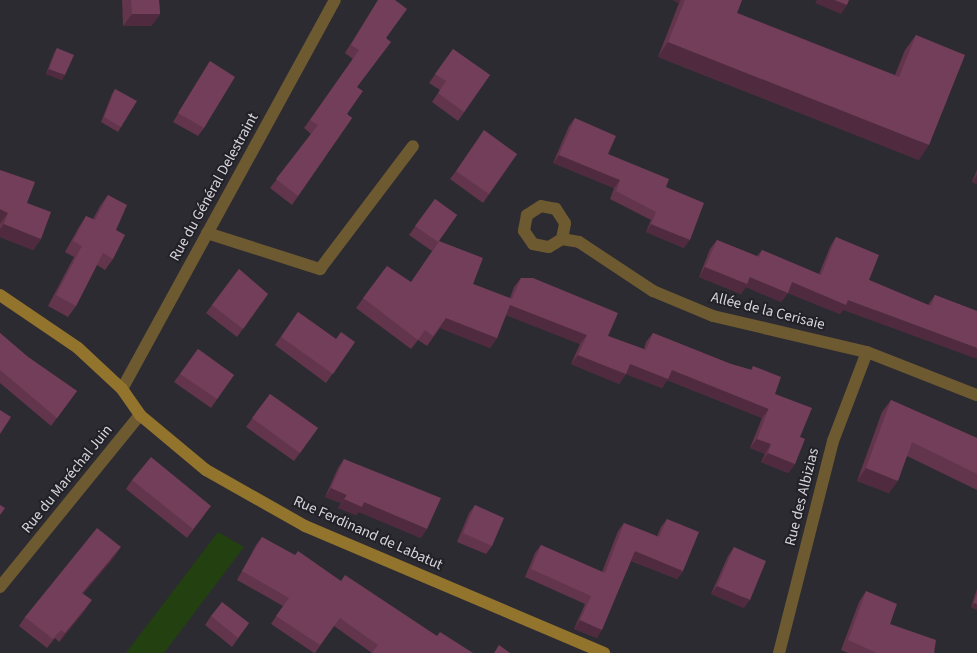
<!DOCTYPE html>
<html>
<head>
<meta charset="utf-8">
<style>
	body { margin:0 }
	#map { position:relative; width:977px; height:653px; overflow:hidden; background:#2c2b32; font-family:"Source Sans 3",sans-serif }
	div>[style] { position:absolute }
	.green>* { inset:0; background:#234010 }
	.street>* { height:12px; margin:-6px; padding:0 6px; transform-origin:6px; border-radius:6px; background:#6e5a31 }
	.secondary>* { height:12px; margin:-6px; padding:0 6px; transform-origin:6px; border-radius:6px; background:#93742d }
	.wall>* { inset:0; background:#62354d }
	.shaded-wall>* { inset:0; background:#502b3f }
	.building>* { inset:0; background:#723e5a }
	span { translate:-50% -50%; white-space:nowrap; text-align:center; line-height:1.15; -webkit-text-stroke:4px #222128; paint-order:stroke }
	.street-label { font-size:15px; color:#d6d5da }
</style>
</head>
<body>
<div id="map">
	<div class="green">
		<div style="clip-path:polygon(218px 532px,244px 547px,164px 653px,126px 653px)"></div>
	</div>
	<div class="street">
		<div style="left:207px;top:233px;width:119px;rotate:17.7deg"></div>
		<div style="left:320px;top:269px;width:154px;rotate:-52.9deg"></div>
		<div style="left:562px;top:239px;width:16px;rotate:-79deg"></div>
		<div style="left:565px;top:223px;width:17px;rotate:-123deg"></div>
		<div style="left:556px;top:209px;width:15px;rotate:-169deg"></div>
		<div style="left:541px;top:206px;width:17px;rotate:147deg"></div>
		<div style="left:527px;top:215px;width:16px;rotate:101deg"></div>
		<div style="left:524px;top:231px;width:16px;rotate:55deg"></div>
		<div style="left:533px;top:244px;width:16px;rotate:11deg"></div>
		<div style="left:549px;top:247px;width:15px;rotate:-32deg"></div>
		<div style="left:562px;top:239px;width:17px;rotate:10deg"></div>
		<div style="left:579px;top:242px;width:89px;rotate:33.5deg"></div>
		<div style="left:653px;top:291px;width:65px;rotate:22.6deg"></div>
		<div style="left:713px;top:316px;width:158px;rotate:13.2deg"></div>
		<div style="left:867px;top:352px;width:118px;rotate:21.4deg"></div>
		<div style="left:122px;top:389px;width:443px;rotate:-61.3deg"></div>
		<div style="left:0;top:587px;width:222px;rotate:-50.9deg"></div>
		<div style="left:779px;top:653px;width:219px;rotate:-75.7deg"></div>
		<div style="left:833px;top:441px;width:95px;rotate:-69.1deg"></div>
	</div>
	<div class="secondary">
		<div style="left:0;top:295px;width:94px;rotate:34.2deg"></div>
		<div style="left:78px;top:348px;width:60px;rotate:43deg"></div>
		<div style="left:122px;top:389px;width:32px;rotate:55deg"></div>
		<div style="left:140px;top:415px;width:86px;rotate:39.8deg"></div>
		<div style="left:206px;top:470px;width:114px;rotate:29.5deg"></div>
		<div style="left:305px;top:526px;width:325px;rotate:23deg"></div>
	</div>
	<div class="wall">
		<div style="clip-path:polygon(122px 0,159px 0,160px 14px,151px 26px,123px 26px)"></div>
		<div style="clip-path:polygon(378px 0,395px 0,386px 38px,357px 87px,347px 114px,352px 118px,292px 205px,270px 188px,311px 134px,304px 128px,353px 59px,345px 53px)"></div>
		<div style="clip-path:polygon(673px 0,742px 0,737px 13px,895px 75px,905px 50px,916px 35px,919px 160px,658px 57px,679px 3px)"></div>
		<div style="clip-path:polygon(57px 48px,62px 80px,46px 74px,54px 53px)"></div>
		<div style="clip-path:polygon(453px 49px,490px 75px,458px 121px,432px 102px,440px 90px,429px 83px)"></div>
		<div style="clip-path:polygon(210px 61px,204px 128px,198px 136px,173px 122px)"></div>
		<div style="clip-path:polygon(115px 89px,121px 127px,118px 132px,101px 122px,112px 94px)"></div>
		<div style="clip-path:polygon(575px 118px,608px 154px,666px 187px,684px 248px,646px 232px,651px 220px,610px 199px,614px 188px,553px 163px,569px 126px)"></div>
		<div style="clip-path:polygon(517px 154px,483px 203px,450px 179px,456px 171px)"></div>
		<div style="clip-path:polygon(0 170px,27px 203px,41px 239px,33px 250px,0 237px)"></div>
		<div style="clip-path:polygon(977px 170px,977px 184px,972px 182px)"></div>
		<div style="clip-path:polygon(108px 195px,116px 230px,113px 259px,105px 270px,97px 265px,76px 306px,68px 317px,48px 306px,74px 257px,65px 252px,79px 227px,86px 216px,93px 219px,100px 206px)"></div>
		<div style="clip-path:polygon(435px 199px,457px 215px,432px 251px,409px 235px)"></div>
		<div style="clip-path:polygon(836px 237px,869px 280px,928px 305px,935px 295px,977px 311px,843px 310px,840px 314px,788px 293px,781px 302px,746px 287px,741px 294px,699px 277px,710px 249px,717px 240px,757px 256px,762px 250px,819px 274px,830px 247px)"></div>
		<div style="clip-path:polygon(387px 266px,410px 282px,473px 284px,510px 298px,514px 287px,521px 278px,608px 336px,644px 349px,646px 342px,653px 333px,731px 364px,751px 370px,753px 366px,775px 394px,800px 437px,795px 464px,788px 473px,761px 462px,765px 454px,750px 448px,762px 418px,667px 380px,662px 388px,626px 374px,619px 384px,571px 364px,580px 344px,506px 315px,497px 338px,490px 348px,440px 328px,427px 346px,418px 340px,411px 349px,356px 308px)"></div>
		<div style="clip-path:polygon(239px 269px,268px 294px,237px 337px,206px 313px)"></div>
		<div style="clip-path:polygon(298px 312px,336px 339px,355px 342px,326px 383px,275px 345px)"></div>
		<div style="clip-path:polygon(0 333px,28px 357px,77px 391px,51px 426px,0 383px)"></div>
		<div style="clip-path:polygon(198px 349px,234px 375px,211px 408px,174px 382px)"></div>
		<div style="clip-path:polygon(270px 394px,318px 428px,294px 461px,246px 427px)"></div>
		<div style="clip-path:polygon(891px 400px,977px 438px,977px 490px,907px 456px,889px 493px,857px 481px,882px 412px)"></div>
		<div style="clip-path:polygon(344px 459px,421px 538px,359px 512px,356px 515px,338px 508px,341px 503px,325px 497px,338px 468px)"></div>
		<div style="clip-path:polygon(132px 480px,205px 514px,187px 538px,126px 489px)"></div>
		<div style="clip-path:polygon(475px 505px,492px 546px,486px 554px,457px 542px,469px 513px)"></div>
		<div style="clip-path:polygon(667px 519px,683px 571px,677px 579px,631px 561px,597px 638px,574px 629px,585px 604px,525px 577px,535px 553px,541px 545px,602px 572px,618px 531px,624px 523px,657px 536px,661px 527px)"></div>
		<div style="clip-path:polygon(262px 537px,437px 636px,473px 653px,372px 653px,334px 626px,315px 653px,314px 653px,271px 624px,283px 606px,237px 580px,256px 545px)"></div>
		<div style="clip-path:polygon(734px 547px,744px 608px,711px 594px,728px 556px)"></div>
		<div style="clip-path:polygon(115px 556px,83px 594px,86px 609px,59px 642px,55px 638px,47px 648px,19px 626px,25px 617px)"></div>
		<div style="clip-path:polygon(977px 589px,977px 610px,971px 607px)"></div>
		<div style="clip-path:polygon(866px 591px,890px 624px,935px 653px,848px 653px,841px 650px,859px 602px)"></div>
		<div style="clip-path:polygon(211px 616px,249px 623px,232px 647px,205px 625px)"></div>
	</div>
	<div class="shaded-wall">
		<div style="clip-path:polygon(673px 0,681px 0,679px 3px)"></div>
		<div style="clip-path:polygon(817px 0,834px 0,847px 5px,841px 14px,815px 3px)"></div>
		<div style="clip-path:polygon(132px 14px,160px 14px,151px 26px,123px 26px)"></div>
		<div style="clip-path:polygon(668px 42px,929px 145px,919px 160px,658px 57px)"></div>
		<div style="clip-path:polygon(49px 69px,65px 75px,62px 80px,46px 74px)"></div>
		<div style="clip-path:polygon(559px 155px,620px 180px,614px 188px,553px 163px)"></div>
		<div style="clip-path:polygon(977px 175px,977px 184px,972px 182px)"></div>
		<div style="clip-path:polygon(0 209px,8px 213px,0 224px)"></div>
		<div style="clip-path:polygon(4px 224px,41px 239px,33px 250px,0 237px,0 229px)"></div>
		<div style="clip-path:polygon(651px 224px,690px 240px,684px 248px,646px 232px)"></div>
		<div style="clip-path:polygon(705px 267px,750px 277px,788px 293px,781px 302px,746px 287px,741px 294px,699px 277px)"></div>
		<div style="clip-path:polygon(792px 282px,848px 300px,977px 348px,977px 359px,843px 310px,840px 314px,786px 292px)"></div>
		<div style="clip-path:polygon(510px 305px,587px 335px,580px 344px,503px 314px)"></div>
		<div style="clip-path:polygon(446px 318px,497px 338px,490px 348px,440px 328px,427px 346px)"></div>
		<div style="clip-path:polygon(578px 355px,626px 374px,619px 384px,571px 364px)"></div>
		<div style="clip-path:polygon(630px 364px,672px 370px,769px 409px,762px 418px,667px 380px,662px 388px,623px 373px)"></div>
		<div style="clip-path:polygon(757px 439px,771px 444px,765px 454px,750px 448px)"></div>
		<div style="clip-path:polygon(768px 453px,795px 464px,788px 473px,761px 462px)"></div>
		<div style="clip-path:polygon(866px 468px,898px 481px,889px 493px,857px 481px)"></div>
		<div style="clip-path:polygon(331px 488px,347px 495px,341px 503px,325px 497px)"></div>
		<div style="clip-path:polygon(344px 499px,364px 502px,427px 529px,421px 538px,359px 512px,356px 515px,338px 508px)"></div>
		<div style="clip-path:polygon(121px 547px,115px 556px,76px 602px,82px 593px)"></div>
		<div style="clip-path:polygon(635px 551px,683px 571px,677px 579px,629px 560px)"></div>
		<div style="clip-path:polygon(717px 586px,750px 600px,744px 608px,711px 594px)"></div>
		<div style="clip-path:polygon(92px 600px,86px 609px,59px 642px,65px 633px)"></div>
		<div style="clip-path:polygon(974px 603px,977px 604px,977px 610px,971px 607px)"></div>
		<div style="clip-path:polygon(580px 620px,602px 630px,597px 638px,574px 629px)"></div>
	</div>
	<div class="building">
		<div style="clip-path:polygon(131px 0,159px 0,160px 14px,132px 14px)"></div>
		<div style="clip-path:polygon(378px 0,395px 0,407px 9px,386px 38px,391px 42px,357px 87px,363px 91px,347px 114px,352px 118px,298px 196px,276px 179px,318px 125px,310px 120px,359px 50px,351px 45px)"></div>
		<div style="clip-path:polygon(685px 0,742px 0,737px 13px,899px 77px,916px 35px,965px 55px,929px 145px,668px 42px)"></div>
		<div style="clip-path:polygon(834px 0,849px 0,847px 5px)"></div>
		<div style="clip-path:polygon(57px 48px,74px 55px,65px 75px,49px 69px)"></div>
		<div style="clip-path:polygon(453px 49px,490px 75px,464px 112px,438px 93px,446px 81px,435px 74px)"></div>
		<div style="clip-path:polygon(210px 61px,235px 77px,204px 128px,178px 113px)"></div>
		<div style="clip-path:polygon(115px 89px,137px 101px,121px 127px,104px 117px)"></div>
		<div style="clip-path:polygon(575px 118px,616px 136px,608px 154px,669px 179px,666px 187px,704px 203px,690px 240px,651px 224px,656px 212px,616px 191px,620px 180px,559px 155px)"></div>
		<div style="clip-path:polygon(484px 130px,517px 154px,489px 194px,456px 171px)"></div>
		<div style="clip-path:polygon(0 170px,35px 182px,27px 203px,51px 212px,41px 239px,4px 224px,8px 213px,0 209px)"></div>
		<div style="clip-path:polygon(108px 195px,127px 205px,116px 230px,125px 235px,113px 259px,103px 253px,76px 306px,56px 295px,82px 246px,73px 241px,86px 216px,95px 220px)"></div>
		<div style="clip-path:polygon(435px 199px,457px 215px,438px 242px,415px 226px)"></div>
		<div style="clip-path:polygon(836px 237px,879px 255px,869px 280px,931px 306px,935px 295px,977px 311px,977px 348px,848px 300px,846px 305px,792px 282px,788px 293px,750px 277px,747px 284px,705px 267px,717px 240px,759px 257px,762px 250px,821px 275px)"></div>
		<div style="clip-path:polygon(439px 241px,483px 258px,473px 284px,512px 299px,521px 278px,533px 278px,618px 313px,608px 336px,646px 350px,653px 333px,731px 364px,752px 370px,753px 366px,781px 377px,775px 394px,812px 408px,800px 437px,805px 439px,795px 464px,768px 453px,771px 444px,757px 439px,770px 405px,769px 409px,672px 370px,668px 379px,630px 364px,626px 374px,578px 355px,587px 335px,510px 305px,497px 338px,446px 318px,433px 336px,425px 330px,418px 340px,363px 298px,387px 266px,411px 282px)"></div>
		<div style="clip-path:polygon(239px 269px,268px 294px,243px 329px,212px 305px)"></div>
		<div style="clip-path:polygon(298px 312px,336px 339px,341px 332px,355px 342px,333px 374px,281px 337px)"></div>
		<div style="clip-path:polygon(0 333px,28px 357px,77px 391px,57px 418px,0 370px)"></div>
		<div style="clip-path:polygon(198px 349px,234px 375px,217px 399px,180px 374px)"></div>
		<div style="clip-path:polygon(270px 394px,318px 428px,300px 453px,252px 418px)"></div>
		<div style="clip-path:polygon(891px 400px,977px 438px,977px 474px,912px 442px,898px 481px,866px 468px)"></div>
		<div style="clip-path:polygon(0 410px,11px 417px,0 434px)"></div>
		<div style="clip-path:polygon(151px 457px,211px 506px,193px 529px,132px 480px)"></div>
		<div style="clip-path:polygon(344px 459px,441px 498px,427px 529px,364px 502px,362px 507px,344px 499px,347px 495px,331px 488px)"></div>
		<div style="clip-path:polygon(0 505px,5px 508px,0 515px)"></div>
		<div style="clip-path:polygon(475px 505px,504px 518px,492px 546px,463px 533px)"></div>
		<div style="clip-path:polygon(667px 519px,699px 532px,683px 571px,635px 551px,602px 630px,580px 620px,591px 596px,531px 569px,541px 545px,605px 573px,624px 523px,659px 537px)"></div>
		<div style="clip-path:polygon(97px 528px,121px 547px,82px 593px,92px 600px,65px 633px,61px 630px,53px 639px,25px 617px)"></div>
		<div style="clip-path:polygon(262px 537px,295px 555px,298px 551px,341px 581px,345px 575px,437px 636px,440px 632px,473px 653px,372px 653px,378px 645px,340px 618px,320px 645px,276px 616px,289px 598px,242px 571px)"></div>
		<div style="clip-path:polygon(734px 547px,766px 561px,750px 600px,717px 586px)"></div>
		<div style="clip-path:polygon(866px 591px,897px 604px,890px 624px,936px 640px,934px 653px,935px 653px,877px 653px,848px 640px)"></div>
		<div style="clip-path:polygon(977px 594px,977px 604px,974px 603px)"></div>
		<div style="clip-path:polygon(222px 602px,249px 623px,238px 638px,211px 616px)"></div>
		<div style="clip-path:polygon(499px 645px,510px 653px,494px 653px)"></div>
	</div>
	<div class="street-label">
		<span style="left:214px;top:187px;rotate:-61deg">Rue du Général Delestraint</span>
		<span style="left:768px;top:311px;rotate:14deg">Allée de la Cerisaie</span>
		<span style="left:67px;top:479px;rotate:-51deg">Rue du Maréchal Juin</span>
		<span style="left:802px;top:497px;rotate:-76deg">Rue des Albizias</span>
		<span style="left:368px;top:533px;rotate:24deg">Rue Ferdinand de Labatut</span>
	</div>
</div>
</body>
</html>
